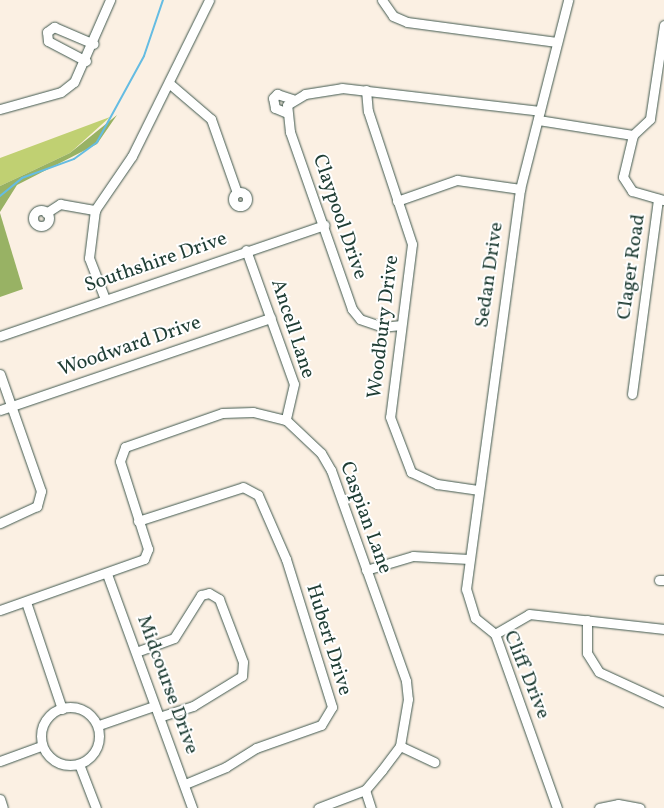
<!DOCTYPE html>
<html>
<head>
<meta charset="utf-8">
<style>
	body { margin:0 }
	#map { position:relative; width:664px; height:808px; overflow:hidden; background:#fbf0e3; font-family:Vollkorn,serif }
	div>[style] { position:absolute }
	.green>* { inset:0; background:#c0d072 }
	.forest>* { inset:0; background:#98b264 }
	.stream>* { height:2px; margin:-1px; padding:0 1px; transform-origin:1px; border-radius:1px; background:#65bce2 }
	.roads { filter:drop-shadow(0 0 1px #40584e) drop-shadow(0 0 1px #40584e) }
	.minor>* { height:9px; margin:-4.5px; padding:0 4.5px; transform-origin:4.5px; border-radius:4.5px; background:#fff }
	.minor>.ring { margin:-4.5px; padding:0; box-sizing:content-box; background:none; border:9px solid #fff; border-radius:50% }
	span { translate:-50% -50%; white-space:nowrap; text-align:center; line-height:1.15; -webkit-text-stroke:4px #fff; paint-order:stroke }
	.street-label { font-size:20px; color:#1f3d34 }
</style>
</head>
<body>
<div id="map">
	<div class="green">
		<div style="clip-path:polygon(110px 117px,70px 153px,0 186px,0 158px)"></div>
	</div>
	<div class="forest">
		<div style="clip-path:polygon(117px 115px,97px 144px,17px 185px,0 212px,0 186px,70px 153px)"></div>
		<div style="clip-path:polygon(0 213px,23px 289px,0 297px)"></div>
	</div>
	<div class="stream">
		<div style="left:0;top:196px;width:28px;rotate:-39deg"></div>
		<div style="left:22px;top:178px;width:55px;rotate:-20.1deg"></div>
		<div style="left:74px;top:159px;width:29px;rotate:-36deg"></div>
		<div style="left:97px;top:142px;width:98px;rotate:-61.3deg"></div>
		<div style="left:144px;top:56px;width:59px;rotate:-71.3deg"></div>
	</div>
	<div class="roads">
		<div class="minor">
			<div style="left:382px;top:0;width:19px;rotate:55deg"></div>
			<div style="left:393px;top:16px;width:15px;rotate:23deg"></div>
			<div style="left:407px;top:22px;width:151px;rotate:7.6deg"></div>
			<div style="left:664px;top:25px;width:95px;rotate:98.5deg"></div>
			<div style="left:650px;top:119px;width:23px;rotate:137deg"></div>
			<div style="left:633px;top:135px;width:43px;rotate:103.4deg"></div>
			<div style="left:623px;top:177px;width:17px;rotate:57deg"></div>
			<div style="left:632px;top:191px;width:33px;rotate:16deg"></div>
			<div style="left:86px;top:61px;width:43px;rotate:-152.2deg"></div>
			<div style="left:48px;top:41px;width:9px;rotate:-96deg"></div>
			<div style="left:47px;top:32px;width:9px;rotate:-36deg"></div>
			<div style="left:54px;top:27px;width:43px;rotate:23deg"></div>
			<div style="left:170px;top:84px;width:54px;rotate:40.5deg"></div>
			<div style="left:211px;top:119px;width:78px;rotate:70.6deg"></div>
			<div style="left:366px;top:90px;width:21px;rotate:85deg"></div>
			<div style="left:368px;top:111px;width:140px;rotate:71.7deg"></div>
			<div style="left:412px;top:244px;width:174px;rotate:97.2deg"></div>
			<div style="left:390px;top:417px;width:59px;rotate:69.1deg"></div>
			<div style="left:411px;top:472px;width:29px;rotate:25deg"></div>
			<div style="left:437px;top:484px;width:41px;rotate:8.3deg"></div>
			<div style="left:0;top:109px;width:63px;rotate:-15.6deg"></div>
			<div style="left:61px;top:92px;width:16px;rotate:-38deg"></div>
			<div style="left:74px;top:82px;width:90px;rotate:-66.3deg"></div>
			<div style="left:285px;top:112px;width:11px;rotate:-158deg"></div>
			<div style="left:275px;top:108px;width:10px;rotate:-101deg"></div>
			<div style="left:273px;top:98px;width:6px;rotate:-45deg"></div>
			<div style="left:277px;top:94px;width:16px;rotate:18deg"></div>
			<div style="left:538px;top:120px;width:96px;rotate:9deg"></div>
			<div class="ring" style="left:233px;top:192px;width:5px;height:5px"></div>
			<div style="left:397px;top:201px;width:64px;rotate:-19.3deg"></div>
			<div style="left:457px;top:180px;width:64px;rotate:8.1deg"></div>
			<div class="ring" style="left:33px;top:210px;width:7px;height:7px"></div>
			<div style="left:46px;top:213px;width:17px;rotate:-33deg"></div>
			<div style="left:60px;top:204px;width:36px;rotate:10deg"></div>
			<div style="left:246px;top:250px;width:142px;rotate:70.3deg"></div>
			<div style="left:294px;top:384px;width:37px;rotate:103deg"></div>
			<div style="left:105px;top:299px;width:44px;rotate:-111.3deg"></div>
			<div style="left:89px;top:258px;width:48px;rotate:-82.9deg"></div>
			<div style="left:95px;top:210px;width:65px;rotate:-55.6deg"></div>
			<div style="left:132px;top:156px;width:174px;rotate:-63.7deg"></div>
			<div style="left:401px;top:325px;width:18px;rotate:174deg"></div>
			<div style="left:383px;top:327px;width:24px;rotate:-161deg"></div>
			<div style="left:360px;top:319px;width:13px;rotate:-129deg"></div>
			<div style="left:352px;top:309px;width:188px;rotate:-109.3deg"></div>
			<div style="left:290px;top:132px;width:27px;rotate:-96deg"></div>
			<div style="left:287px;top:105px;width:21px;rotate:-31deg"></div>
			<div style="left:305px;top:94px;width:37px;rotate:-9deg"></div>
			<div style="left:342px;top:88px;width:199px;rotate:6.6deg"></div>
			<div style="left:0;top:336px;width:343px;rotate:-18.9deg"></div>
			<div style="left:0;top:374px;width:124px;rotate:70.7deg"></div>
			<div style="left:41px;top:491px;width:16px;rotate:105deg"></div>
			<div style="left:37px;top:506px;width:41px;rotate:155.3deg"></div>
			<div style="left:632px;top:394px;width:197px;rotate:-82.4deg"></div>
			<div style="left:0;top:410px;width:286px;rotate:-18.8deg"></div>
			<div style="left:138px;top:521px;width:110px;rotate:-17.9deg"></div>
			<div style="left:243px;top:487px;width:17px;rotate:28deg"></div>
			<div style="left:258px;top:495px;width:70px;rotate:66.4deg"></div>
			<div style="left:286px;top:559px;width:155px;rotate:72.7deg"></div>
			<div style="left:332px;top:707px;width:21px;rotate:121deg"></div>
			<div style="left:321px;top:725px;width:69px;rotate:160.5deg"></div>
			<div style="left:256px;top:748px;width:36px;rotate:148deg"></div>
			<div style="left:226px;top:767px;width:44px;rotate:157.5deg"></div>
			<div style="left:366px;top:570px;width:49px;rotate:-16.6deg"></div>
			<div style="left:413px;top:556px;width:56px;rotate:3.1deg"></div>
			<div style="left:107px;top:574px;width:249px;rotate:70deg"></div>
			<div style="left:659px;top:580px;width:5px"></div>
			<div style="left:26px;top:602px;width:113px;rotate:71.4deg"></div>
			<div style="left:0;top:610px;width:153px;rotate:-19.5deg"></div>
			<div style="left:144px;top:559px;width:11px;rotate:-68deg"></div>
			<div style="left:148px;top:549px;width:92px;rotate:-107.7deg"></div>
			<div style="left:120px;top:461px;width:15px;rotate:-70deg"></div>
			<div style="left:125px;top:447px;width:103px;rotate:-19.3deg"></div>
			<div style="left:222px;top:413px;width:31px;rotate:-2deg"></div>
			<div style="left:253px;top:412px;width:34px;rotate:14deg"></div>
			<div style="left:286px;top:420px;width:48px;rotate:43.3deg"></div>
			<div style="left:321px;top:453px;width:20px;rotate:60deg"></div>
			<div style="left:331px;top:470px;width:224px;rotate:70.4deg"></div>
			<div style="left:406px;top:681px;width:18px;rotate:84deg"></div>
			<div style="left:408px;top:699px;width:48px;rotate:99.7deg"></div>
			<div style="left:400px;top:746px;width:30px;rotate:127deg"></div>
			<div style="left:382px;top:770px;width:26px;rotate:130deg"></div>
			<div style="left:365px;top:790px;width:50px;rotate:159deg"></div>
			<div style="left:587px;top:620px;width:33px;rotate:90deg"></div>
			<div style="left:587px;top:653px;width:22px;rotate:58deg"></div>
			<div style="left:599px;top:672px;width:72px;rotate:24.8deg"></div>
			<div style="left:495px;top:634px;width:39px;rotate:-30deg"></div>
			<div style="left:529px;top:614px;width:136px;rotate:6.3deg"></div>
			<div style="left:136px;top:652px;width:40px;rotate:-20.2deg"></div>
			<div style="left:174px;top:638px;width:51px;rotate:-57.9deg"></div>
			<div style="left:201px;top:595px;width:8px;rotate:-14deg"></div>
			<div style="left:209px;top:593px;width:12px;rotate:31deg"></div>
			<div style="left:219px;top:599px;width:67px;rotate:69.1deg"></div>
			<div style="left:243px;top:662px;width:14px;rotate:94deg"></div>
			<div style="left:242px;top:676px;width:57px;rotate:148.5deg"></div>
			<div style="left:193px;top:706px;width:35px;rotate:162deg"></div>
			<div class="ring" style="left:41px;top:707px;width:49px;height:49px"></div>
			<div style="left:99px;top:725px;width:58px;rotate:-19.1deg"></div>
			<div style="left:400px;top:746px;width:38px;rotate:25deg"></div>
			<div style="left:0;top:761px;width:44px;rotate:-20.1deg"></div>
			<div style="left:79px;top:764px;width:47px;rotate:68.9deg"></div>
			<div style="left:365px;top:790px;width:19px;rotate:72deg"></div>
			<div style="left:0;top:799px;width:9px;rotate:72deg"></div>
			<div style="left:557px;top:808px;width:185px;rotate:-109.6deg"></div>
			<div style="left:495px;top:634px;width:26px;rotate:-141deg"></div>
			<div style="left:475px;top:618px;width:30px;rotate:-107deg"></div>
			<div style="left:466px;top:589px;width:404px;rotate:-82.3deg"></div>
			<div style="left:520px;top:189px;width:195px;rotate:-75.7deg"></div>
			<div style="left:599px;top:808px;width:19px;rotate:-12deg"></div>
			<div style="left:618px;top:804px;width:22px;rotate:10deg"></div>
		</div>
	</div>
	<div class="street-label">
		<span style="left:339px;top:217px;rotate:71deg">Claypool Drive</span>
		<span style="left:156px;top:263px;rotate:-19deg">Southshire Drive</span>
		<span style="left:632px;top:267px;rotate:-82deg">Clager Road</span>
		<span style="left:490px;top:275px;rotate:-82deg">Sedan Drive</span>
		<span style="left:384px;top:327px;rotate:-83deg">Woodbury Drive</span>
		<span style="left:292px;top:329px;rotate:72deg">Ancell Lane</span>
		<span style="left:130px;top:347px;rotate:-19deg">Woodward Drive</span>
		<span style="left:365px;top:518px;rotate:70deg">Caspian Lane</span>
		<span style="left:328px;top:640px;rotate:73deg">Hubert Drive</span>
		<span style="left:526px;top:675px;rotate:68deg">Cliff Drive</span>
		<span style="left:167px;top:685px;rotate:70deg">Midcourse Drive</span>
	</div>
</div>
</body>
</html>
